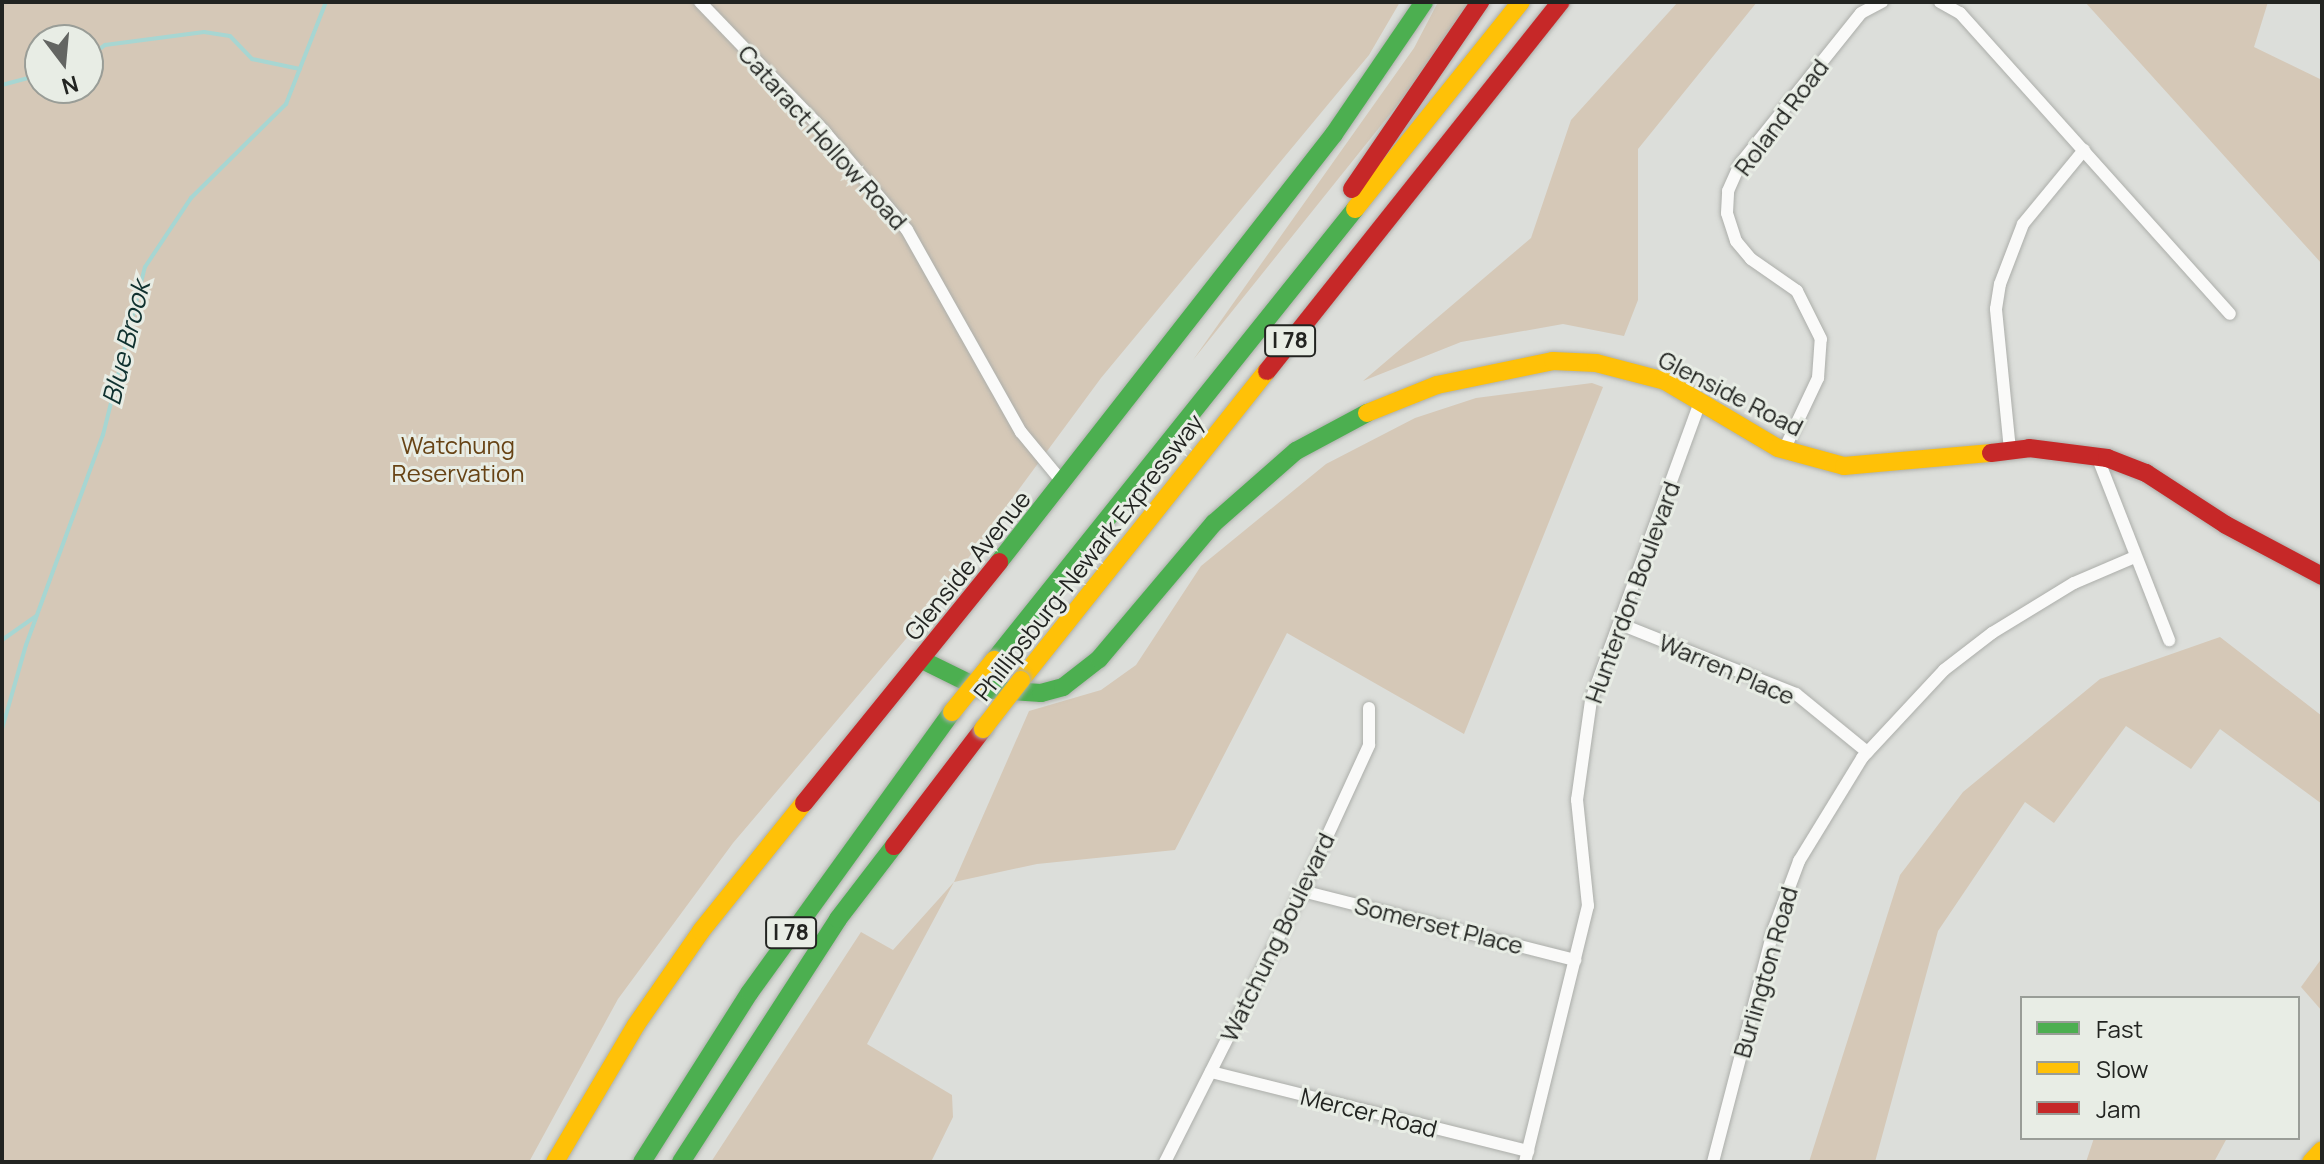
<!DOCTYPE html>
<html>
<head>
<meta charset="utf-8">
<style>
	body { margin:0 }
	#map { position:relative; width:2324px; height:1164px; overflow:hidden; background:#dcdeda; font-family:Manrope,sans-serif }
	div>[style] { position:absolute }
	.green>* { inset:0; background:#d5c8b7 }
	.stream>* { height:4px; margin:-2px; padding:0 2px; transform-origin:2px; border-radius:2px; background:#a7d6d2 }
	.roads { filter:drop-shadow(0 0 2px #acaeaa) drop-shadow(0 0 2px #acaeaa) }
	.street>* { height:12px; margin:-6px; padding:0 6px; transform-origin:6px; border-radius:6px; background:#fafaf9 }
	.fast>* { height:18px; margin:-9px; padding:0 9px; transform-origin:9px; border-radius:9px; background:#4caf50 }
	.slow>* { height:18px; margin:-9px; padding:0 9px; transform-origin:9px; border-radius:9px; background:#ffc107 }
	.jam>* { height:18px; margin:-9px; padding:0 9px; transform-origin:9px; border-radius:9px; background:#c62828 }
	.bridges { filter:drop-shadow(0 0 2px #acaeaa) drop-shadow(0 0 2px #acaeaa) }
	.slow-bridge>* { height:18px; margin:-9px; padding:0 9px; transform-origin:9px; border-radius:9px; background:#ffc107 }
	span { translate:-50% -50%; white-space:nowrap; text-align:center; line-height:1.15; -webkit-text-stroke:6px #e8ede5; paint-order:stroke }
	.shield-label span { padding:2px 6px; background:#e8ede5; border:2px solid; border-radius:6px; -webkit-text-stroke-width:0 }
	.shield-label { font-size:22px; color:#222421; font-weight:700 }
	.street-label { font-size:24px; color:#222421 }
	.park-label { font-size:24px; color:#674315 }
	.water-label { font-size:26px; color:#0f312f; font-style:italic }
	.frame { position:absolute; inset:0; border:4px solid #222421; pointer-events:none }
	.legend { position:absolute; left:2020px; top:996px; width:280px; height:144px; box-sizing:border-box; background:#e8ede5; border:2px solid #999d97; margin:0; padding:10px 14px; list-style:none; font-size:24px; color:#222421 }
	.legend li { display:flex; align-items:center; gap:16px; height:40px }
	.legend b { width:40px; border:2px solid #999d97 }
	.north { position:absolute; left:24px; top:24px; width:80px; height:80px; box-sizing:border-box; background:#e8ede5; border:2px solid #999d97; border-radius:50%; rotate:164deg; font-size:22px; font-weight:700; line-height:32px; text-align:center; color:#222421 }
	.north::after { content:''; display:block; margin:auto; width:28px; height:36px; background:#636562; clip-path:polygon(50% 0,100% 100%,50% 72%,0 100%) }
</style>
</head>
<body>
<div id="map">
	<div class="green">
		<div style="clip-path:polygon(evenodd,2px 2px,1400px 2px,1369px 55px,1101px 378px,927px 614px,733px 843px,618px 999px,529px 1162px,2px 1162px,2px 2px,40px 40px,88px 40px,88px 88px,40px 88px,40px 40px)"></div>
		<div style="clip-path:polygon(1438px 2px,1480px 2px,1193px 360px,1414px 48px)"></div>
		<div style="clip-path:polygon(1678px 2px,1757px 2px,1638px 149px,1638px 300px,1624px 336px,1563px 324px,1461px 342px,1363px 381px,1531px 238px,1571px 120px)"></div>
		<div style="clip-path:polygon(2085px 2px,2268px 2px,2254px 47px,2322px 80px,2322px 264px)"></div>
		<div style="clip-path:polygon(1592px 383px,1603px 387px,1464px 734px,1287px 633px,1175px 850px,1037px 864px,954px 882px,867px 1044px,952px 1095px,953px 1117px,931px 1162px,711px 1162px,861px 932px,893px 950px,954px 882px,1029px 711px,1101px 690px,1136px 665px,1201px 566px,1326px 464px,1415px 418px,1476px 398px)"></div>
		<div style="clip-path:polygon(2220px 637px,2322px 716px,2322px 804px,2220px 729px,2191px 769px,2126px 726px,2054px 823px,2025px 802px,1938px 931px,1875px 1162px,1809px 1162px,1900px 875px,1963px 792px,2100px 679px)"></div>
		<div style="clip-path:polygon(2322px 958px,2322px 1011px,2301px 987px)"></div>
		<div style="clip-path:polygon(2094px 1138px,2227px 1138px,2214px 1162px,2086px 1162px)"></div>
	</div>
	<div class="stream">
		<div style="left:88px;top:57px;width:21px;rotate:-35deg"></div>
		<div style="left:105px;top:45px;width:100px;rotate:-7.5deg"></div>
		<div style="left:204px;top:32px;width:26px;rotate:9deg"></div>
		<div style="left:230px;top:36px;width:32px;rotate:46deg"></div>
		<div style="left:252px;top:59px;width:49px;rotate:11.8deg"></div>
		<div style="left:2px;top:85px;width:39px;rotate:-15deg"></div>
		<div style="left:2px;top:640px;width:42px;rotate:-35.2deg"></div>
		<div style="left:2px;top:729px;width:87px;rotate:-74.1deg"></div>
		<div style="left:26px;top:645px;width:224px;rotate:-69.9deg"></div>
		<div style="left:103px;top:435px;width:173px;rotate:-76deg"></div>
		<div style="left:145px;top:267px;width:83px;rotate:-56.3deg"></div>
		<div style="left:191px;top:198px;width:134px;rotate:-44.7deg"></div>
		<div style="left:286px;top:104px;width:110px;rotate:-68.6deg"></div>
	</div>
	<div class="roads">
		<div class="street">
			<div style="left:700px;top:2px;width:179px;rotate:46.1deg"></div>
			<div style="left:824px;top:131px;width:129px;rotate:50deg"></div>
			<div style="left:907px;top:230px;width:232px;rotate:60.6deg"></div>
			<div style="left:1021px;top:432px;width:66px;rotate:50.5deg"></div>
			<div style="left:1940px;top:2px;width:23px;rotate:29deg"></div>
			<div style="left:1960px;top:13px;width:404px;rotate:48.1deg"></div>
			<div style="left:1784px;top:450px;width:80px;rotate:-64.7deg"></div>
			<div style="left:1818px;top:378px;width:39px;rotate:-86deg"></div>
			<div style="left:1821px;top:339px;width:54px;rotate:-116.6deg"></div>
			<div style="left:1797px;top:291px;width:56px;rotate:-145.2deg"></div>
			<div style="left:1751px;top:259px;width:23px;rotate:-130deg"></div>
			<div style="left:1736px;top:241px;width:29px;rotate:-108deg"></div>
			<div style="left:1727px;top:213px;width:22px;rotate:-87deg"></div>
			<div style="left:1728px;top:191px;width:30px;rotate:-66deg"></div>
			<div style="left:1740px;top:164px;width:193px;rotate:-51.3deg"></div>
			<div style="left:1861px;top:13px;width:24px;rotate:-28deg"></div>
			<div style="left:2010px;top:450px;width:142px;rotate:-95.7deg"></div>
			<div style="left:1996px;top:309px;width:25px;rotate:-81deg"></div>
			<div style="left:2000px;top:284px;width:64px;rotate:-69deg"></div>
			<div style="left:2023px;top:224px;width:96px;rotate:-50.5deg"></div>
			<div style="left:2097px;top:456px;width:198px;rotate:68.6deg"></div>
			<div style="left:1620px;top:624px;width:189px;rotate:21.7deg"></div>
			<div style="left:1796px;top:694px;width:92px;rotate:39.2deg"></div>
			<div style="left:1302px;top:891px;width:282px;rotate:14.2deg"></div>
			<div style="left:1211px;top:1072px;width:327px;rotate:14deg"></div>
			<div style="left:1165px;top:1162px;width:304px;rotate:-63.2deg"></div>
			<div style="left:1302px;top:891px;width:161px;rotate:-65.3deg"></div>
			<div style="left:1369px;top:745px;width:37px;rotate:-90deg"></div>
			<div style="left:1525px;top:1162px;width:264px;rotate:-76.2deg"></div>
			<div style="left:1588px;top:906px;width:107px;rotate:-95.9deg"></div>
			<div style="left:1577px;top:800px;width:101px;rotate:-82deg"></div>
			<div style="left:1591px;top:700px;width:320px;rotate:-69.9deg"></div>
			<div style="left:1713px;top:1162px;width:242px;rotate:-75.4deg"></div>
			<div style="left:1774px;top:928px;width:72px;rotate:-69.5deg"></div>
			<div style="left:1799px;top:861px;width:121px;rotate:-58.5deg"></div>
			<div style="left:1862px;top:758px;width:120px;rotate:-47deg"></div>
			<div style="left:1944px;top:670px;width:61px;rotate:-37.6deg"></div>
			<div style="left:1992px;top:633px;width:96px;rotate:-31.4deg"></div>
			<div style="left:2074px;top:583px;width:66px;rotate:-23.1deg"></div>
		</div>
		<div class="fast">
			<div style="left:999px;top:562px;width:544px;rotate:-51.95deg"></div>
			<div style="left:1334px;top:134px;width:160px;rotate:-55.7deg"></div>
			<div style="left:922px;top:660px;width:66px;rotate:26.2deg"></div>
			<div style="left:981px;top:689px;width:60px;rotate:3.8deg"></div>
			<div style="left:1041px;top:693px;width:23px;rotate:-15deg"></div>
			<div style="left:1063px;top:687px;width:46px;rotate:-37.9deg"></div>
			<div style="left:1099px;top:659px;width:178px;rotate:-49.8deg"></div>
			<div style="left:1214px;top:523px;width:109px;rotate:-41.3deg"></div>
			<div style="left:1296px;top:451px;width:81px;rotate:-28.2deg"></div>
			<div style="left:994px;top:660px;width:578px;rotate:-51.32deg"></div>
			<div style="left:642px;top:1162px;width:201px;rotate:-57.6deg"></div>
			<div style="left:750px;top:992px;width:345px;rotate:-54.2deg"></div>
			<div style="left:681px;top:1162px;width:289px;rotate:-57.1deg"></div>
			<div style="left:838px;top:919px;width:92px;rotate:-52.5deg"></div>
		</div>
		<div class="slow">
			<div style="left:1355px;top:209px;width:265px;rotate:-51.3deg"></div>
			<div style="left:1367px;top:413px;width:75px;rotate:-21.8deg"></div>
			<div style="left:1437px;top:385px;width:118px;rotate:-11.7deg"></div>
			<div style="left:1553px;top:361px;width:43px;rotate:2.7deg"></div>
			<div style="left:1596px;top:363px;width:71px;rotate:14.6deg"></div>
			<div style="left:1665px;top:381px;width:131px;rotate:30.7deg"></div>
			<div style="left:1778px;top:448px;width:68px;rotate:15.3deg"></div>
			<div style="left:1844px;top:466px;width:148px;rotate:-5.1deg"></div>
			<div style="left:1021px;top:680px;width:395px;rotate:-51.5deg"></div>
			<div style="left:555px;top:1162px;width:159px;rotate:-59.4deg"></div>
			<div style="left:636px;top:1025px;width:114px;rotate:-55.3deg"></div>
			<div style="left:701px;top:931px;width:164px;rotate:-51.2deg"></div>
			<div style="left:2311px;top:1162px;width:16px;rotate:-47deg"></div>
		</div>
		<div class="jam">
			<div style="left:1352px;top:189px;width:227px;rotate:-55.6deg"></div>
			<div style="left:1267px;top:371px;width:472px;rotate:-51.5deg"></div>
			<div style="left:1991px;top:453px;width:38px;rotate:-7deg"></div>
			<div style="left:2029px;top:448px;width:79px;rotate:7.3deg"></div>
			<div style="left:2107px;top:458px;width:42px;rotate:21deg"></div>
			<div style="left:2146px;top:473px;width:95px;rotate:33deg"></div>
			<div style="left:2226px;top:525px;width:109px;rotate:28deg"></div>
			<div style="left:804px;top:803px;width:310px;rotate:-51deg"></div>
			<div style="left:894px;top:846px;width:147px;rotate:-52.7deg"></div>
		</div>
	</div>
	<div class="bridges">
		<div class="slow-bridge">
			<div style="left:952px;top:712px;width:67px;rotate:-51.1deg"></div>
			<div style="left:983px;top:729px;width:62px;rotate:-52.2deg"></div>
		</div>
	</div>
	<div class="shield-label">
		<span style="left:1290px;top:341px">I 78</span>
		<span style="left:791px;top:933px">I 78</span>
	</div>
	<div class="street-label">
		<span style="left:1781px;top:117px;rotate:-53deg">Roland Road</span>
		<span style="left:823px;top:137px;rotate:48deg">Cataract Hollow Road</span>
		<span style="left:1731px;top:393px;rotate:27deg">Glenside Road</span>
		<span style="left:1088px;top:557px;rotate:-52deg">Phillipsburg-Newark Expressway</span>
		<span style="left:967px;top:565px;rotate:-51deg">Glenside Avenue</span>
		<span style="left:1632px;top:592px;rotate:-70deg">Hunterdon Boulevard</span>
		<span style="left:1727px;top:669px;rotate:23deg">Warren Place</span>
		<span style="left:1439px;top:925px;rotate:14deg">Somerset Place</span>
		<span style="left:1277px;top:937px;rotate:-64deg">Watchung Boulevard</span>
		<span style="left:1765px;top:972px;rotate:-74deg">Burlington Road</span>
		<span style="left:1369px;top:1112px;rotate:14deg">Mercer Road</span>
	</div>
	<div class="park-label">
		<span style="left:458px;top:459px">Watchung<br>Reservation</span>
	</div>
	<div class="water-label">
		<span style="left:126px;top:343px;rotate:-76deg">Blue Brook</span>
	</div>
	<div class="frame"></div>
	<ul class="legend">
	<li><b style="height:10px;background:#4caf50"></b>Fast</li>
	<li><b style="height:10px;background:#ffc107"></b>Slow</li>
	<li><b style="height:10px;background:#c62828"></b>Jam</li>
	</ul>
	<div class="north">N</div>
</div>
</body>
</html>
